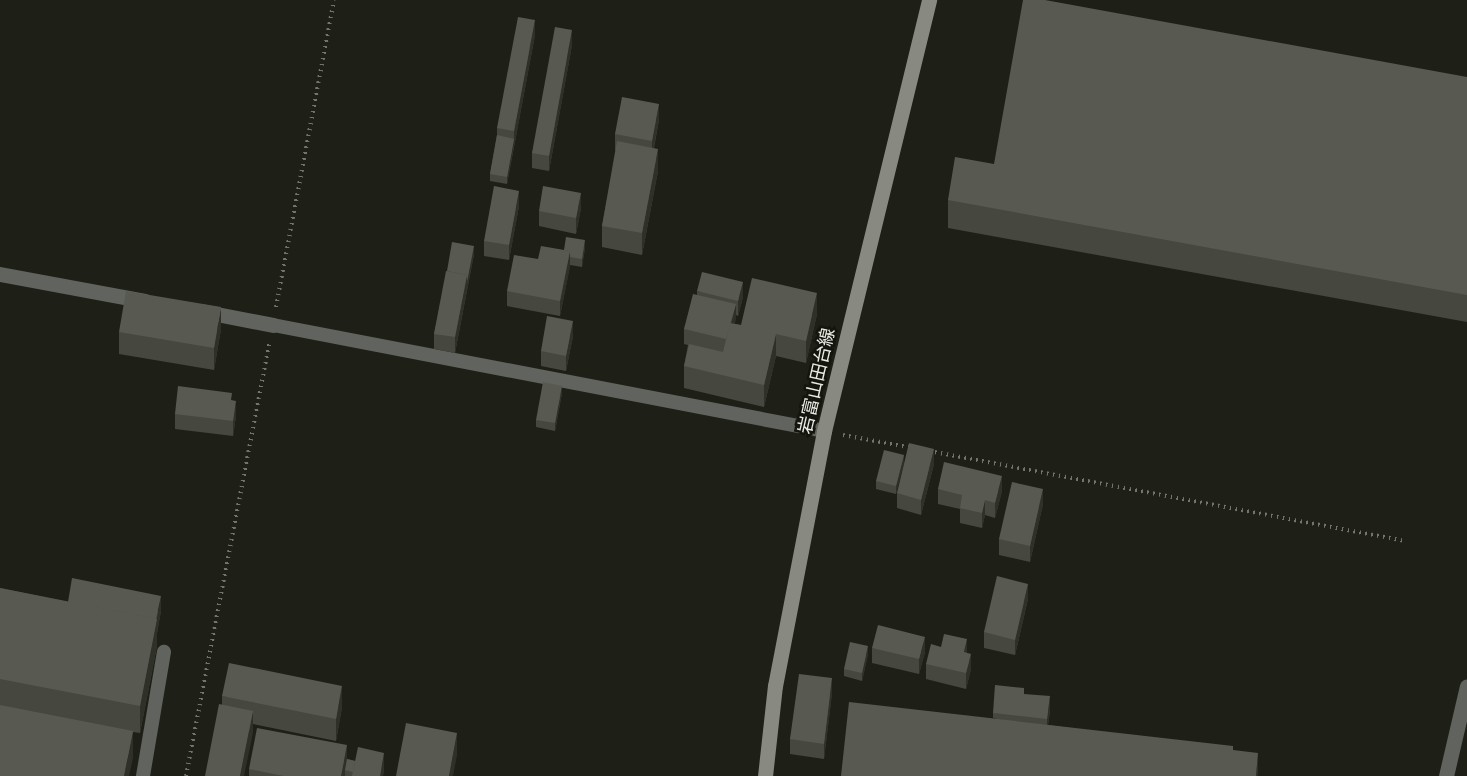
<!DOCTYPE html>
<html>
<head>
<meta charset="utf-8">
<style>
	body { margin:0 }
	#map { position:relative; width:1467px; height:776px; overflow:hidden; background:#1e2017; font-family:"Titillium Web","Noto Sans JP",sans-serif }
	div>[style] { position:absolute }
	.path>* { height:4px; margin-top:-2px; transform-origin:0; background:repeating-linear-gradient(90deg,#73756d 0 1.5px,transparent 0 6px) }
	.service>* { height:14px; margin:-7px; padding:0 7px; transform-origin:7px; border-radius:7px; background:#61635e }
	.minor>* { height:15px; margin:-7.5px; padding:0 7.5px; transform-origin:7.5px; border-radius:7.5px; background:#61635e }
	.secondary>* { height:15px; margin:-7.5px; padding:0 7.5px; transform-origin:7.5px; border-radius:7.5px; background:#888a82 }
	.wall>* { inset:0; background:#46483f }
	.shaded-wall>* { inset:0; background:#2f3128 }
	.building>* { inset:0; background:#585a51 }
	span { translate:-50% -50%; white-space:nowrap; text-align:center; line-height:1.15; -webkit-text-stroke:5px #14160e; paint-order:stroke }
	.street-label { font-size:18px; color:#eaebe5 }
</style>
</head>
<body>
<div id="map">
	<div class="path">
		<div style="left:276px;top:307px;width:312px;rotate:-79.3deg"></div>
		<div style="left:843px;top:435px;width:71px;rotate:10.5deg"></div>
		<div style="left:929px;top:451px;width:485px;rotate:10.7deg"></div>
		<div style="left:186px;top:776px;width:440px;rotate:-79.1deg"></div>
	</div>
	<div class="service">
		<div style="left:273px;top:325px;width:561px;rotate:10.89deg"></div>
		<div style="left:143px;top:776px;width:126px;rotate:-80.4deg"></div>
	</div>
	<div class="minor">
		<div style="left:0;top:274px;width:147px;rotate:10.5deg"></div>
		<div style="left:201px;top:311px;width:73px;rotate:11deg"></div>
		<div style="left:1446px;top:776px;width:92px;rotate:-76.9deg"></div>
	</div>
	<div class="secondary">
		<div style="left:765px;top:776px;width:91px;rotate:-83.7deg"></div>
		<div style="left:775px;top:686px;width:260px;rotate:-79.1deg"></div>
		<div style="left:824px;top:431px;width:444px;rotate:-76.3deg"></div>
	</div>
	<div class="wall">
		<div style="clip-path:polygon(535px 35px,507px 184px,490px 181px,490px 174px,497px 135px,497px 128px)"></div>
		<div style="clip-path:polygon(572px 45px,549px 171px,532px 168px,532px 153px)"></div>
		<div style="clip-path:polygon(1467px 77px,1467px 322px,948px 228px,948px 200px,994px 164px)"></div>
		<div style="clip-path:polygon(659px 120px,654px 148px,658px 171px,642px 255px,602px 247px,602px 226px,616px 150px,615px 150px,615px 134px)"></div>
		<div style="clip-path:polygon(519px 206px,509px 260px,484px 256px,484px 241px)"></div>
		<div style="clip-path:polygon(581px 208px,576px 234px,539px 226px,539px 211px)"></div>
		<div style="clip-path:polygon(585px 248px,582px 267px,570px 265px,560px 316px,507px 306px,507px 291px,538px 259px,564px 250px)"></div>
		<div style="clip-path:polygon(474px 254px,455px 353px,434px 349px,434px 334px,447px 271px)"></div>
		<div style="clip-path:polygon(697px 291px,743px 297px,738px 316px,736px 315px,734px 324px,741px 325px,817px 314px,806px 363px,776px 356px,764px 407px,684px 388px,684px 366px,688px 345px,684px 344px,684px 329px,697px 295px)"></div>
		<div style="clip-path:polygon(221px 329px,214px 370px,119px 354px,119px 332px)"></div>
		<div style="clip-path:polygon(573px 336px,566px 371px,541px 366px,541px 351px)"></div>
		<div style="clip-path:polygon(562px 393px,555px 431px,536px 427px,536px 420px)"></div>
		<div style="clip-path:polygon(232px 401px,236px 416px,233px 436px,175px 429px,175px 414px)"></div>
		<div style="clip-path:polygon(904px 455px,896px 494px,876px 489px,876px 481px)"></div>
		<div style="clip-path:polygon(934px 464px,921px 515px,897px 508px,897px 493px)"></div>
		<div style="clip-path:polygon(938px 489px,1002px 491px,995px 518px,985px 515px,982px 528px,960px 523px,960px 509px,938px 504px)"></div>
		<div style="clip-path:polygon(1043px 504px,1030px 562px,999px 555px,999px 539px)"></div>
		<div style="clip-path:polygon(0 588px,68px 602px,161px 611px,157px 633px,157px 646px,140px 733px,133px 732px,133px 758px,0 776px)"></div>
		<div style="clip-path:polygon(1028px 599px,1015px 655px,984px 648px,984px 632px)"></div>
		<div style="clip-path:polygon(941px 647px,967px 653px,971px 669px,966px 689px,926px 679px,926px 664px)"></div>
		<div style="clip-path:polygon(872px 648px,925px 652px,919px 674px,872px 663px)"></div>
		<div style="clip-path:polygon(868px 654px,862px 681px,844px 676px,844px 669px)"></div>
		<div style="clip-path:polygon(832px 693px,824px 759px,790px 754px,790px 739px)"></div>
		<div style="clip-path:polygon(1024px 694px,1050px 711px,1048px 725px,1233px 750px,1258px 776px,993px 718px,993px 713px)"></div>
		<div style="clip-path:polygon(222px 696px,342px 707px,336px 741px,253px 724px,253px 733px,222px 705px)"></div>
		<div style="clip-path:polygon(347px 759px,384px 768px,383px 776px,249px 776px,249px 769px)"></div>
	</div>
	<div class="shaded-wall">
		<div style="clip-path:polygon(535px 20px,535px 35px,507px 184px,507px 177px,514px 139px,514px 131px)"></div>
		<div style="clip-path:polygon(572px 30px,572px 45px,549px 171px,549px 156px)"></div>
		<div style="clip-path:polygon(659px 104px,659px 120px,652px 156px,652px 141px)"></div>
		<div style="clip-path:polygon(658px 149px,658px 171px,642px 255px,642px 233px)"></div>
		<div style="clip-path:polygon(519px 191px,519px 206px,509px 260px,509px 245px)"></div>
		<div style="clip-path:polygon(581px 193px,581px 208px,576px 234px,576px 218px)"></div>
		<div style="clip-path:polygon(585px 240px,585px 248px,582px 267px,582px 259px)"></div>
		<div style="clip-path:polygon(474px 246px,474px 254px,455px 353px,455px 337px,467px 275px)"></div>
		<div style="clip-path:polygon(570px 251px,570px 267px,560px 316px,560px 301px)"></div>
		<div style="clip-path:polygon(743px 282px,743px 297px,738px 316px,738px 301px)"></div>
		<div style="clip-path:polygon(817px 293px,817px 314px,806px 363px,806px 341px)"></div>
		<div style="clip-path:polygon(736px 304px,736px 319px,727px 354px,727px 339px)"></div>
		<div style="clip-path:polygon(221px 307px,221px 329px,214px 370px,214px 348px)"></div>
		<div style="clip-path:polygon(573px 321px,573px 336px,566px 371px,566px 356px)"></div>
		<div style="clip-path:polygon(776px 334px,776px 356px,764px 407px,764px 385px)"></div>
		<div style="clip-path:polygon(562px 386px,562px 393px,555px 431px,555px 423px)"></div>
		<div style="clip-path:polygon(236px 401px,236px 416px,233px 436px,233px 421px)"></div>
		<div style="clip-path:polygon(934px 449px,934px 464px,921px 515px,921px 500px)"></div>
		<div style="clip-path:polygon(904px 455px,904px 463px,896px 494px,896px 486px)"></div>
		<div style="clip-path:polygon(1002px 476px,1002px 491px,995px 518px,995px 503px)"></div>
		<div style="clip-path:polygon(1043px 489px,1043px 504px,1030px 562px,1030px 546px)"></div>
		<div style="clip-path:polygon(985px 500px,985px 515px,982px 528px,982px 513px)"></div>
		<div style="clip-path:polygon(1028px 584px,1028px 599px,1015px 655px,1015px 640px)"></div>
		<div style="clip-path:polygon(161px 596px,161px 611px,157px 633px,157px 646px,140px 733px,140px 706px)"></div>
		<div style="clip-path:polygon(925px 637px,925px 652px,919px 674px,919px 659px)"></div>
		<div style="clip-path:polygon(967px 639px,967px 655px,964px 652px)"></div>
		<div style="clip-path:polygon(868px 646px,868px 654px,862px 681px,862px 673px)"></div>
		<div style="clip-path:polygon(971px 654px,971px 669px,966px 689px,966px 673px)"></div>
		<div style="clip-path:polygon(832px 678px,832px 693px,824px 759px,824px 744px)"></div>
		<div style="clip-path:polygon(342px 686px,342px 707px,336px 741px,336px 719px)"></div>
		<div style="clip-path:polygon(1050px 696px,1050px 711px,1047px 734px,1047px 719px)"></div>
		<div style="clip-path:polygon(253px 711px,253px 733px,244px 776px,240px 776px)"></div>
		<div style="clip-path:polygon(133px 731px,133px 758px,129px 776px,124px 776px)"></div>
		<div style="clip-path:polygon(457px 733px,457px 755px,453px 776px,449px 776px)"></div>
		<div style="clip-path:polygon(347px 745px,347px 767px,345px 770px,345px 776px,341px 776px)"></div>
		<div style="clip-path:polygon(384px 753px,384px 768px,383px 776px,380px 776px)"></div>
		<div style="clip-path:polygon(1258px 753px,1258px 776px,1256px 776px)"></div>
	</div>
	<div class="building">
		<div style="clip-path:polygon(1023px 0,1045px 0,1467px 77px,1467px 295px,948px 200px,955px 157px,994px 164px)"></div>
		<div style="clip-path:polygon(518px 17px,535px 20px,514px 131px,497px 128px)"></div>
		<div style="clip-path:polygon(555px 27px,572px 30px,549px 156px,532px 153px)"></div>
		<div style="clip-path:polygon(622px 97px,659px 104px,652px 141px,615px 134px)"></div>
		<div style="clip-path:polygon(497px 135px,514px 139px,507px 177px,490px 174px)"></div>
		<div style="clip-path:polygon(617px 141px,658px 149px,642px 233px,602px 226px)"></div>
		<div style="clip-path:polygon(494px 186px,519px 191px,509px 245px,484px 241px)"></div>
		<div style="clip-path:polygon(543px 186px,581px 193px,576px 218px,539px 211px)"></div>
		<div style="clip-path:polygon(566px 237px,585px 240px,582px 259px,570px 257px,570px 251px,564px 250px)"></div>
		<div style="clip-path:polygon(452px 242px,474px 246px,467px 282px,467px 275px,447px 271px)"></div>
		<div style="clip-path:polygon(541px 246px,570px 251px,560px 301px,507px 291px,514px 255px,538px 259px)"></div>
		<div style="clip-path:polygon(446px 271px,467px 275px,455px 337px,434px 334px)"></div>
		<div style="clip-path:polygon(702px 272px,743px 282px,738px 301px,697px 291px)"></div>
		<div style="clip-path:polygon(752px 278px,817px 293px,806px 341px,776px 334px,764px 385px,684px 366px,689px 344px,723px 352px,730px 323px,741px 325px)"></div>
		<div style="clip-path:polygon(126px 291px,221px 307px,214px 348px,119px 332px)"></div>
		<div style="clip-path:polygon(693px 294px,736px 304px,726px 339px,684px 329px)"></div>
		<div style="clip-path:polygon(547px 316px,573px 321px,566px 356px,541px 351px)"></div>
		<div style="clip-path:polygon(543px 382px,562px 386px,555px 423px,536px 420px)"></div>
		<div style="clip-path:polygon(178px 386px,232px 393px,231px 400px,236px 401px,233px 421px,175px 414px)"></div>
		<div style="clip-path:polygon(909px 443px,934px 449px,921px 500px,897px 493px)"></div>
		<div style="clip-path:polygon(884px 450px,904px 455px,896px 486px,876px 481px)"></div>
		<div style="clip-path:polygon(944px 462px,1002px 476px,995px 503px,985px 500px,982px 513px,960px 508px,962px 495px,938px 489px)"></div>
		<div style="clip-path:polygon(1012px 482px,1043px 489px,1030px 546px,999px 539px)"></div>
		<div style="clip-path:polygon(997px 576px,1028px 584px,1015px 640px,984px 632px)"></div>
		<div style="clip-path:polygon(72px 578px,161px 596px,156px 619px,68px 602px)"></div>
		<div style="clip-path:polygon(0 588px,157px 619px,140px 706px,0 679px)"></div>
		<div style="clip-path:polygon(878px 625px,925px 637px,919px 659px,872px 648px)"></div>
		<div style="clip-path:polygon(944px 634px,967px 639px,964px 652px,971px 654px,966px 673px,926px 664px,931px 644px,941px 647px)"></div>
		<div style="clip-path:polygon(850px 642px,868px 646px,862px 673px,844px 669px)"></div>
		<div style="clip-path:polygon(229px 663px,342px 686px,336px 719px,222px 696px)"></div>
		<div style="clip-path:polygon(799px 674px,832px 678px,824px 744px,790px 739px)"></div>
		<div style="clip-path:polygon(995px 685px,1024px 688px,1024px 694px,1050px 696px,1047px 719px,993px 713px)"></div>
		<div style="clip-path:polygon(849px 702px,1233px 746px,1233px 750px,1258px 753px,1256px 776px,841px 776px)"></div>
		<div style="clip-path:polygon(219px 704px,253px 711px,240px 776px,205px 776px)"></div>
		<div style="clip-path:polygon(0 705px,133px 731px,124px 776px,0 776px)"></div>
		<div style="clip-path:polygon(406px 723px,457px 733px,449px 776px,396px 776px)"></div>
		<div style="clip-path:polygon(257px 728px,347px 745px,341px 776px,284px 776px,249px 769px)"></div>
		<div style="clip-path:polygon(358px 747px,384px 753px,380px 776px,352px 776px)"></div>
		<div style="clip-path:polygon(347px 759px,355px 761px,353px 772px,345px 770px)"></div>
	</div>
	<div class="street-label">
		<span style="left:817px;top:381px;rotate:-77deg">岩富山田台線</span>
	</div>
</div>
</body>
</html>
